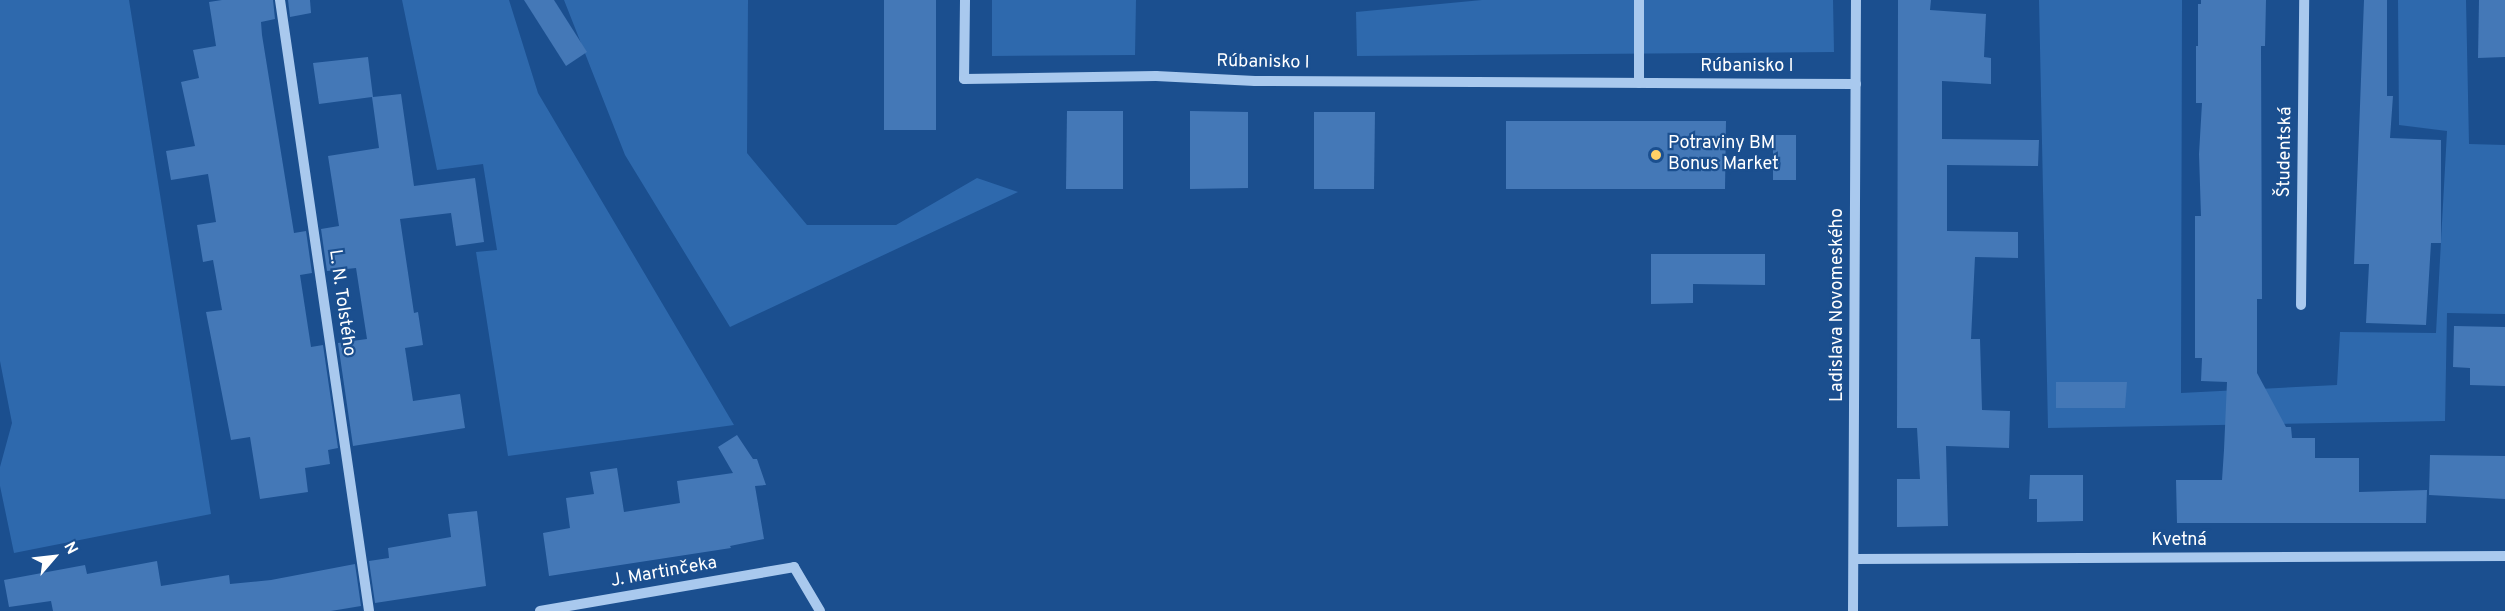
<!DOCTYPE html>
<html>
<head>
<meta charset="utf-8">
<style>
	body { margin:0 }
	#map { position:relative; width:2505px; height:611px; overflow:hidden; background:#1b4f8f; font-family:Overpass,sans-serif }
	div>[style] { position:absolute }
	.green>* { inset:0; background:#2e69ad }
	.building>* { inset:0; background:#4478b7 }
	.minor>* { height:10px; margin:-5px; padding:0 5px; transform-origin:5px; border-radius:5px; background:#a9c9ee }
	.dots>* { width:16px; height:16px; translate:-50% -50%; box-sizing:border-box; border:3px solid #1b4f8f; border-radius:50% }
	span { translate:-50% -50%; white-space:nowrap; text-align:center; line-height:1.15; -webkit-text-stroke:4.5px #1b4f8f; paint-order:stroke }
	.street-label { font-size:18px; color:#fff }
	.poi-label { font-size:18px; color:#fff }
	.left { translate:0 -50%; text-align:left }
	.north { position:absolute; left:24px; top:527px; width:60px; height:60px; -webkit-text-stroke:4px #1b4f8f; paint-order:stroke; rotate:62deg; font-size:16px; font-weight:700; line-height:24px; text-align:center; color:#fff }
	.north::after { content:''; display:block; margin:auto; width:21px; height:27px; background:#fff; clip-path:polygon(50% 0,100% 100%,50% 72%,0 100%) }
</style>
</head>
<body>
<div id="map">
	<div class="green">
		<div style="clip-path:polygon(0 0,129px 0,211px 514px,14px 553px,0 486px,0 467px,12px 423px,0 361px)"></div>
		<div style="clip-path:polygon(402px 0,509px 0,538px 93px,734px 425px,508px 456px,476px 252px,497px 250px,483px 164px,437px 170px)"></div>
		<div style="clip-path:polygon(564px 0,748px 0,747px 153px,807px 225px,896px 225px,977px 178px,1018px 192px,730px 327px,625px 155px)"></div>
		<div style="clip-path:polygon(992px 0,1136px 0,1135px 55px,992px 56px)"></div>
		<div style="clip-path:polygon(1482px 0,1833px 0,1834px 52px,1357px 56px,1356px 12px)"></div>
		<div style="clip-path:polygon(2039px 0,2182px 0,2181px 393px,2337px 385px,2340px 332px,2436px 333px,2447px 131px,2399px 125px,2398px 0,2466px 0,2469px 144px,2505px 145px,2505px 314px,2447px 313px,2445px 421px,2048px 428px)"></div>
	</div>
	<div class="building">
		<div style="clip-path:polygon(222px 0,273px 0,275px 19px,261px 22px,262px 35px,294px 233px,306px 231px,312px 273px,300px 275px,311px 347px,323px 345px,338px 448px,328px 450px,330px 464px,305px 468px,308px 492px,260px 499px,250px 437px,231px 440px,206px 312px,222px 310px,213px 260px,203px 262px,197px 225px,216px 222px,208px 174px,171px 180px,166px 151px,195px 146px,181px 82px,199px 78px,193px 50px,216px 46px,209px 2px)"></div>
		<div style="clip-path:polygon(288px 0,310px 0,311px 13px,290px 17px)"></div>
		<div style="clip-path:polygon(524px 0,554px 0,587px 52px,566px 66px)"></div>
		<div style="clip-path:polygon(884px 0,936px 0,936px 130px,884px 130px)"></div>
		<div style="clip-path:polygon(1898px 0,1931px 0,1930px 10px,1986px 14px,1984px 57px,1991px 58px,1991px 84px,1942px 81px,1942px 139px,2039px 140px,2038px 166px,1947px 165px,1947px 231px,2018px 232px,2018px 258px,1975px 257px,1971px 339px,1980px 339px,1982px 410px,2010px 411px,2009px 448px,1946px 446px,1948px 526px,1897px 527px,1897px 479px,1920px 479px,1917px 428px,1897px 428px)"></div>
		<div style="clip-path:polygon(2201px 0,2266px 0,2265px 46px,2261px 46px,2262px 299px,2257px 299px,2257px 373px,2286px 427px,2291px 427px,2292px 438px,2315px 438px,2315px 458px,2359px 458px,2359px 492px,2427px 490px,2426px 523px,2177px 523px,2176px 480px,2222px 480px,2224px 450px,2227px 382px,2201px 381px,2202px 358px,2195px 358px,2195px 216px,2201px 216px,2199px 154px,2202px 103px,2196px 103px,2196px 46px,2198px 46px,2198px 4px,2201px 4px)"></div>
		<div style="clip-path:polygon(2364px 0,2387px 0,2387px 96px,2393px 96px,2390px 138px,2441px 140px,2441px 243px,2431px 243px,2426px 325px,2366px 323px,2369px 264px,2354px 264px)"></div>
		<div style="clip-path:polygon(2479px 0,2505px 0,2505px 57px,2478px 58px)"></div>
		<div style="clip-path:polygon(368px 57px,373px 97px,401px 94px,414px 186px,475px 178px,484px 242px,456px 246px,451px 213px,400px 219px,414px 313px,418px 312px,423px 345px,405px 348px,413px 401px,460px 394px,465px 428px,353px 446px,338px 343px,367px 339px,356px 268px,327px 271px,321px 229px,339px 226px,328px 156px,379px 148px,372px 97px,319px 104px,313px 63px)"></div>
		<div style="clip-path:polygon(1067px 111px,1123px 111px,1123px 189px,1066px 189px)"></div>
		<div style="clip-path:polygon(1190px 111px,1248px 112px,1248px 188px,1190px 189px)"></div>
		<div style="clip-path:polygon(1314px 112px,1375px 112px,1374px 189px,1314px 189px)"></div>
		<div style="clip-path:polygon(1506px 121px,1726px 121px,1725px 189px,1506px 189px)"></div>
		<div style="clip-path:polygon(1773px 135px,1796px 135px,1796px 180px,1773px 180px)"></div>
		<div style="clip-path:polygon(1651px 254px,1765px 254px,1765px 285px,1693px 284px,1693px 303px,1651px 304px)"></div>
		<div style="clip-path:polygon(2454px 326px,2505px 327px,2505px 386px,2470px 385px,2470px 368px,2453px 367px)"></div>
		<div style="clip-path:polygon(2056px 382px,2127px 382px,2125px 408px,2056px 408px)"></div>
		<div style="clip-path:polygon(737px 435px,753px 459px,757px 459px,766px 485px,755px 486px,764px 539px,730px 546px,731px 548px,549px 576px,543px 533px,570px 528px,566px 498px,594px 494px,590px 472px,617px 468px,624px 512px,680px 503px,677px 481px,733px 473px,718px 447px)"></div>
		<div style="clip-path:polygon(2430px 455px,2505px 456px,2505px 499px,2429px 495px)"></div>
		<div style="clip-path:polygon(2030px 475px,2083px 475px,2083px 521px,2037px 522px,2037px 499px,2029px 499px)"></div>
		<div style="clip-path:polygon(477px 511px,486px 586px,375px 603px,369px 561px,389px 558px,388px 548px,451px 537px,448px 514px)"></div>
		<div style="clip-path:polygon(157px 561px,161px 586px,229px 575px,230px 584px,271px 580px,355px 564px,361px 606px,331px 611px,53px 611px,51px 601px,9px 607px,4px 580px,85px 565px,87px 574px)"></div>
	</div>
	<div class="minor">
		<div style="left:280px;top:0;width:617px;rotate:81.71deg"></div>
		<div style="left:965px;top:0;width:79px;rotate:90.7deg"></div>
		<div style="left:964px;top:79px;width:192px;rotate:-0.9deg"></div>
		<div style="left:1156px;top:76px;width:99px;rotate:2.9deg"></div>
		<div style="left:1255px;top:81px;width:601px;rotate:0.29deg"></div>
		<div style="left:1639px;top:83px;width:83px;rotate:-90deg"></div>
		<div style="left:2301px;top:305px;width:305px;rotate:-89.4deg"></div>
		<div style="left:1854px;top:559px;width:651px;rotate:-0.26deg"></div>
		<div style="left:540px;top:611px;width:258px;rotate:-9.8deg"></div>
		<div style="left:794px;top:567px;width:51px;rotate:59.4deg"></div>
		<div style="left:1853px;top:611px;width:611px;rotate:-89.72deg"></div>
	</div>
	<div class="dots">
		<div style="left:1656px;top:155px;background:#ffd166"></div>
	</div>
	<div class="street-label">
		<span style="left:1263px;top:63px;rotate:1deg">Rúbanisko I</span>
		<span style="left:1747px;top:67px">Rúbanisko I</span>
		<span style="left:2286px;top:152px;rotate:-89deg">Študentská</span>
		<span style="left:341px;top:303px;rotate:82deg">L. N. Tolstého</span>
		<span style="left:1838px;top:305px;rotate:-90deg">Ladislava Novomeského</span>
		<span style="left:2179px;top:541px">Kvetná</span>
		<span style="left:664px;top:573px;rotate:-10deg">J. Martinčeka</span>
	</div>
	<div class="poi-label">
		<span class="left" style="left:1668px;top:155px">Potraviny BM<br>Bonus Market</span>
	</div>
	<div class="north">N</div>
</div>
</body>
</html>
